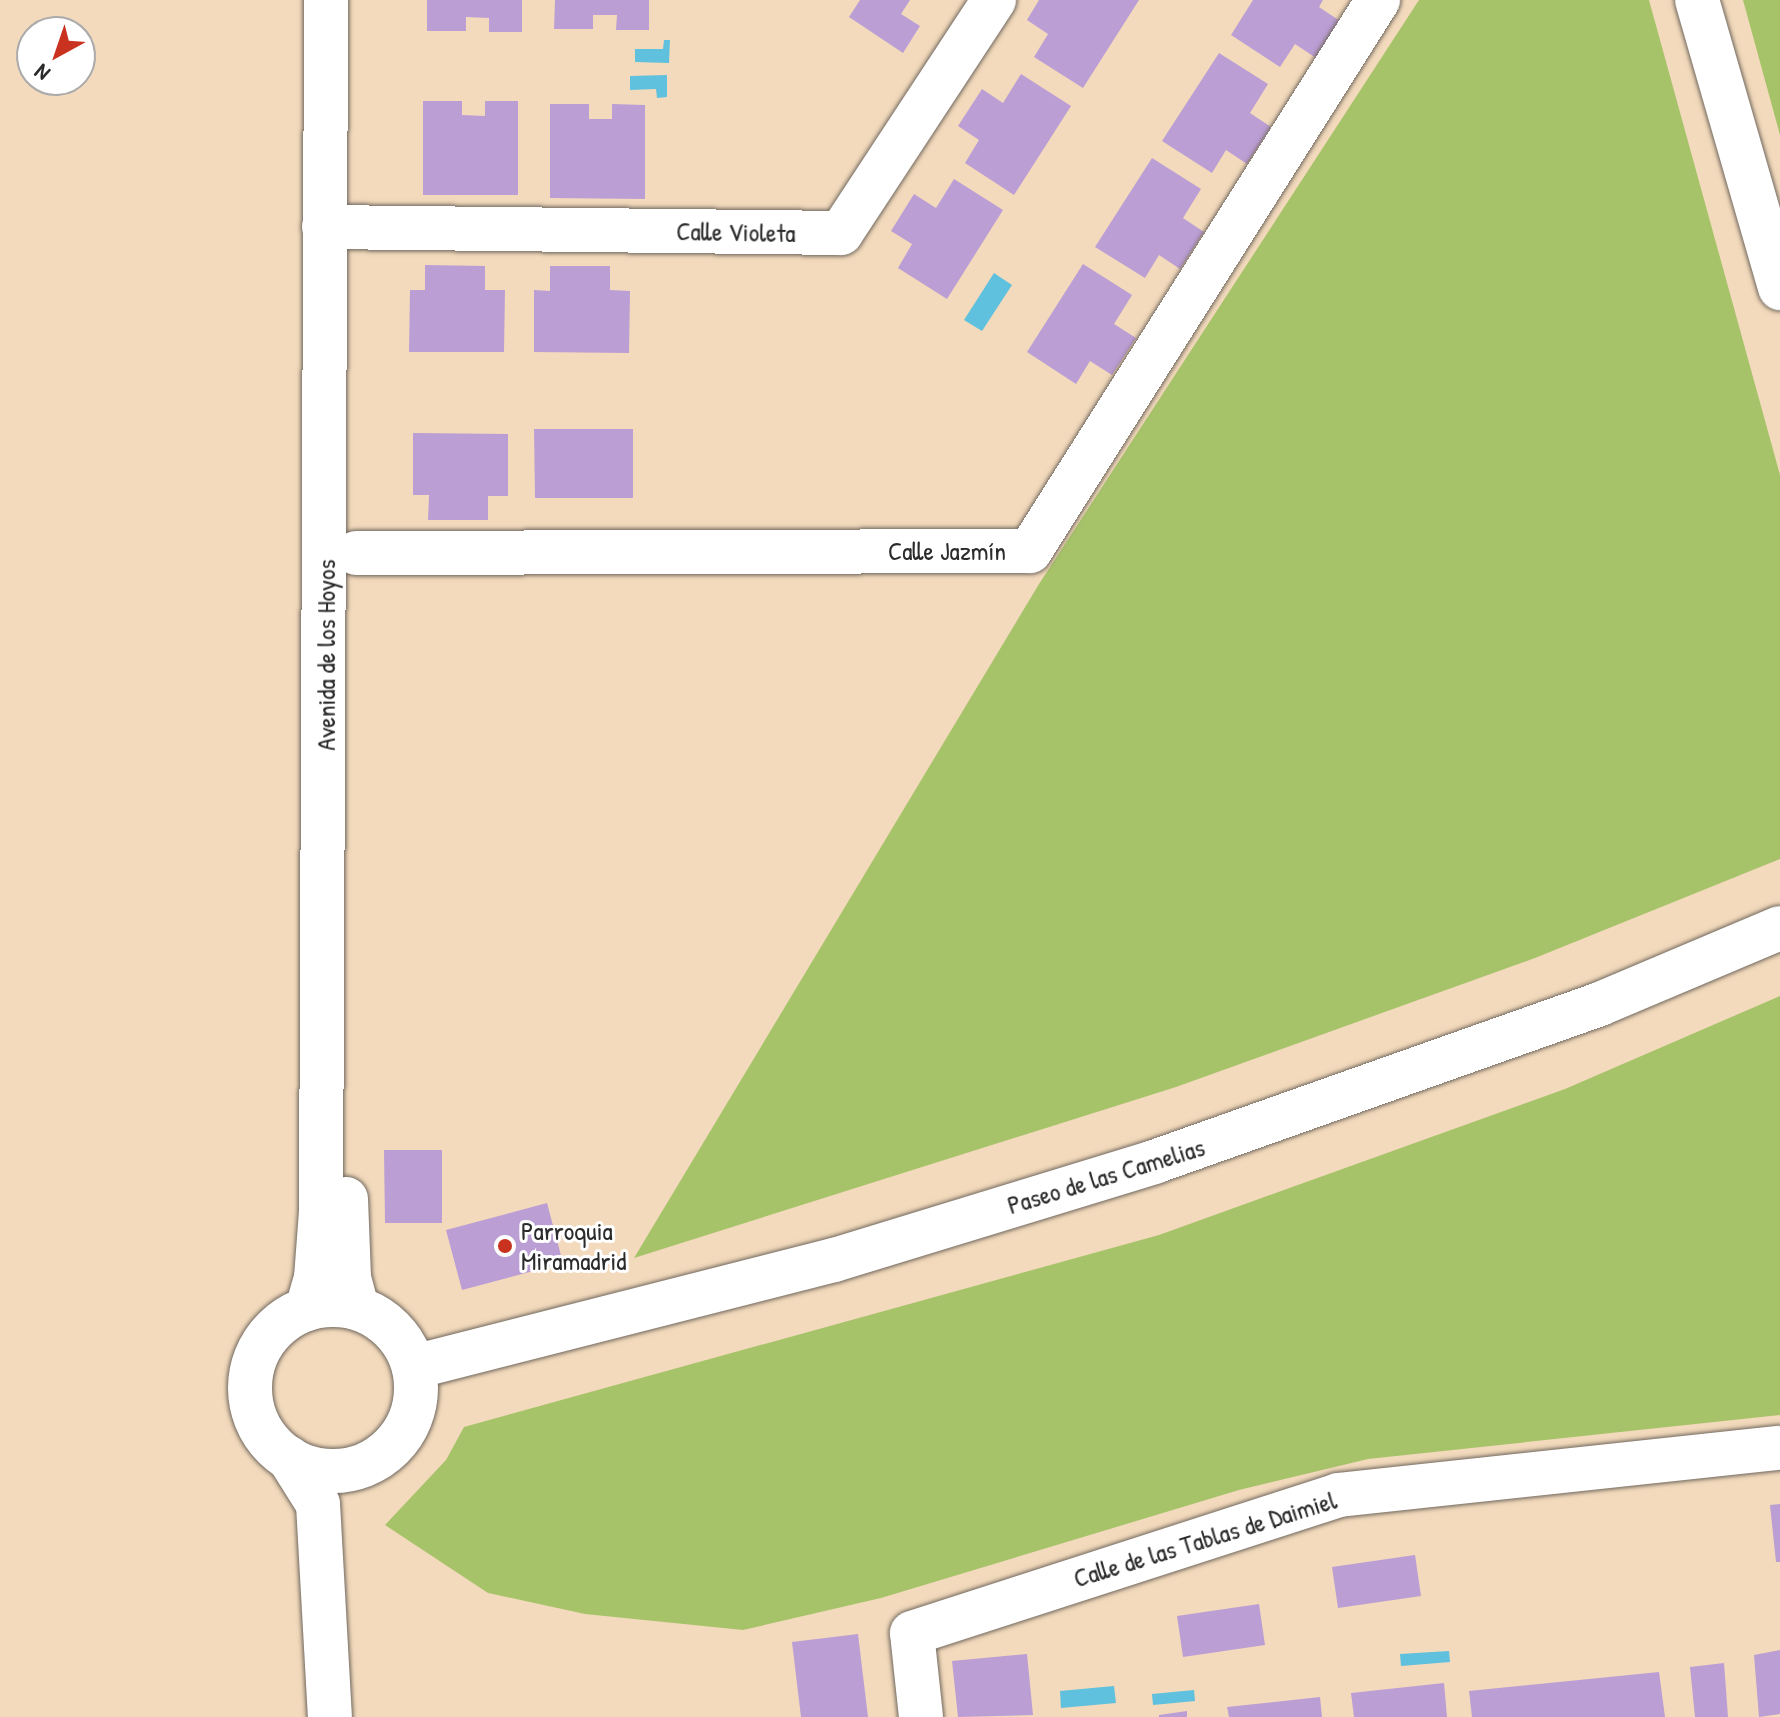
<!DOCTYPE html>
<html>
<head>
<meta charset="utf-8">
<style>
	body { margin:0 }
	#map { position:relative; width:1780px; height:1717px; overflow:hidden; background:#f3dabc; font-family:"Patrick Hand",sans-serif }
	div>[style] { position:absolute }
	.green>* { inset:0; background:#a7c36a }
	.water>* { inset:0; background:#5fc1dd }
	.building>* { inset:0; background:#bb9ed4 }
	.roads { filter:drop-shadow(0 0 2px #71685e) drop-shadow(0 0 2px #71685e) }
	.minor>* { height:44px; margin:-22px; padding:0 22px; transform-origin:22px; border-radius:22px; background:#fff }
	.minor>.ring { margin:-22px; padding:0; box-sizing:content-box; background:none; border:44px solid #fff; border-radius:50% }
	.dots>* { width:22px; height:22px; translate:-50% -50%; box-sizing:border-box; border:4px solid #fff; border-radius:50% }
	span { translate:-50% -50%; white-space:nowrap; text-align:center; line-height:1.15; -webkit-text-stroke:6px #fff; paint-order:stroke }
	.street-label { font-size:26px; color:#2b2b2b }
	.poi-label { font-size:26px; color:#2b2b2b }
	.left { translate:0 -50%; text-align:left }
	.north { position:absolute; left:16px; top:16px; width:80px; height:80px; box-sizing:border-box; background:#fff; border:2px solid #aaa; border-radius:50%; rotate:220deg; font-size:22px; font-weight:700; line-height:32px; text-align:center; color:#2b2b2b }
	.north::after { content:''; display:block; margin:auto; width:28px; height:36px; background:#c8321e; clip-path:polygon(50% 0,100% 100%,50% 72%,0 100%) }
</style>
</head>
<body>
<div id="map">
	<div class="green">
		<div style="clip-path:polygon(1419px 0,1649px 0,1780px 475px,1780px 859px,1535px 958px,1176px 1087px,634px 1258px,1039px 584px)"></div>
		<div style="clip-path:polygon(1743px 0,1780px 0,1780px 135px)"></div>
		<div style="clip-path:polygon(1780px 996px,1780px 1415px,1368px 1459px,1239px 1490px,881px 1598px,743px 1630px,585px 1614px,488px 1593px,385px 1525px,446px 1460px,464px 1427px,1159px 1235px,1565px 1089px)"></div>
	</div>
	<div class="water">
		<div style="clip-path:polygon(664px 40px,670px 40px,669px 63px,635px 62px,635px 49px,663px 49px)"></div>
		<div style="clip-path:polygon(667px 75px,667px 97px,657px 98px,656px 89px,630px 90px,630px 76px)"></div>
		<div style="clip-path:polygon(994px 273px,1012px 285px,982px 331px,964px 320px)"></div>
		<div style="clip-path:polygon(1449px 1651px,1450px 1662px,1401px 1666px,1400px 1654px)"></div>
		<div style="clip-path:polygon(1114px 1686px,1116px 1703px,1061px 1708px,1060px 1691px)"></div>
		<div style="clip-path:polygon(1194px 1690px,1195px 1701px,1153px 1705px,1152px 1694px)"></div>
	</div>
	<div class="building">
		<div style="clip-path:polygon(427px 0,522px 0,522px 32px,489px 32px,489px 18px,466px 17px,466px 31px,427px 31px)"></div>
		<div style="clip-path:polygon(555px 0,649px 0,649px 30px,616px 30px,617px 15px,593px 15px,593px 29px,554px 29px)"></div>
		<div style="clip-path:polygon(860px 0,910px 0,901px 14px,920px 26px,903px 53px,849px 17px)"></div>
		<div style="clip-path:polygon(1039px 0,1139px 0,1083px 88px,1034px 57px,1048px 34px,1027px 20px)"></div>
		<div style="clip-path:polygon(1253px 0,1323px 0,1319px 7px,1340px 21px,1316px 58px,1295px 44px,1280px 67px,1231px 35px)"></div>
		<div style="clip-path:polygon(1219px 53px,1268px 84px,1250px 113px,1271px 127px,1247px 164px,1226px 150px,1212px 173px,1162px 141px)"></div>
		<div style="clip-path:polygon(1021px 74px,1071px 106px,1014px 195px,965px 163px,979px 140px,958px 126px,982px 89px,1003px 103px)"></div>
		<div style="clip-path:polygon(423px 101px,462px 101px,462px 115px,485px 116px,485px 101px,518px 101px,518px 195px,423px 195px)"></div>
		<div style="clip-path:polygon(550px 104px,589px 104px,589px 119px,612px 119px,612px 104px,645px 105px,645px 199px,550px 198px)"></div>
		<div style="clip-path:polygon(1152px 158px,1201px 189px,1183px 218px,1204px 232px,1180px 269px,1159px 255px,1145px 278px,1095px 247px)"></div>
		<div style="clip-path:polygon(954px 179px,1003px 210px,947px 299px,898px 268px,912px 244px,891px 231px,914px 194px,936px 208px)"></div>
		<div style="clip-path:polygon(1083px 264px,1132px 295px,1114px 324px,1136px 338px,1112px 375px,1090px 361px,1076px 384px,1027px 352px)"></div>
		<div style="clip-path:polygon(425px 265px,485px 266px,485px 290px,505px 290px,504px 352px,409px 352px,410px 290px,425px 290px)"></div>
		<div style="clip-path:polygon(550px 266px,610px 266px,610px 290px,630px 291px,629px 353px,534px 352px,534px 290px,550px 291px)"></div>
		<div style="clip-path:polygon(534px 429px,633px 429px,633px 498px,535px 498px)"></div>
		<div style="clip-path:polygon(413px 433px,508px 434px,508px 496px,488px 496px,488px 520px,428px 520px,429px 495px,413px 495px)"></div>
		<div style="clip-path:polygon(384px 1150px,442px 1150px,442px 1223px,385px 1223px)"></div>
		<div style="clip-path:polygon(547px 1203px,563px 1263px,462px 1290px,446px 1230px)"></div>
		<div style="clip-path:polygon(1780px 1504px,1780px 1562px,1776px 1562px,1770px 1505px)"></div>
		<div style="clip-path:polygon(1415px 1555px,1421px 1596px,1338px 1608px,1332px 1567px)"></div>
		<div style="clip-path:polygon(1259px 1604px,1265px 1645px,1183px 1657px,1177px 1616px)"></div>
		<div style="clip-path:polygon(858px 1634px,868px 1717px,801px 1717px,792px 1642px)"></div>
		<div style="clip-path:polygon(1780px 1650px,1780px 1714px,1759px 1717px,1754px 1655px)"></div>
		<div style="clip-path:polygon(1027px 1654px,1033px 1715px,958px 1717px,952px 1661px)"></div>
		<div style="clip-path:polygon(1724px 1663px,1728px 1717px,1695px 1717px,1690px 1667px)"></div>
		<div style="clip-path:polygon(1659px 1672px,1665px 1717px,1472px 1717px,1469px 1691px)"></div>
		<div style="clip-path:polygon(1444px 1683px,1447px 1717px,1354px 1717px,1351px 1693px)"></div>
		<div style="clip-path:polygon(1320px 1697px,1322px 1717px,1229px 1717px,1227px 1707px)"></div>
		<div style="clip-path:polygon(1187px 1711px,1187px 1717px,1159px 1717px,1159px 1715px)"></div>
	</div>
	<div class="roads">
		<div class="minor">
			<div style="left:1697px;top:0;width:300px;rotate:73.9deg"></div>
			<div style="left:324px;top:227px;width:517px;rotate:0.66deg"></div>
			<div style="left:841px;top:233px;width:279px;rotate:-56.7deg"></div>
			<div style="left:356px;top:553px;width:674px;rotate:-0.17deg"></div>
			<div style="left:1030px;top:551px;width:652px;rotate:-57.72deg"></div>
			<div style="left:346px;top:1199px;width:79px;rotate:87.8deg"></div>
			<div style="left:349px;top:1278px;width:31px;rotate:75deg"></div>
			<div class="ring" style="left:250px;top:1305px;width:122px;height:122px"></div>
			<div style="left:307px;top:1309px;width:32px;rotate:-74deg"></div>
			<div style="left:316px;top:1278px;width:67px;rotate:-85.7deg"></div>
			<div style="left:321px;top:1211px;width:1211px;rotate:-89.76deg"></div>
			<div style="left:414px;top:1367px;width:433px;rotate:-14.3deg"></div>
			<div style="left:834px;top:1260px;width:335px;rotate:-17deg"></div>
			<div style="left:1154px;top:1162px;width:473px;rotate:-19.5deg"></div>
			<div style="left:1600px;top:1004px;width:195px;rotate:-22.9deg"></div>
			<div style="left:289px;top:1458px;width:54px;rotate:57.8deg"></div>
			<div style="left:318px;top:1504px;width:213px;rotate:86.8deg"></div>
			<div style="left:921px;top:1717px;width:84px;rotate:-96.1deg"></div>
			<div style="left:912px;top:1633px;width:448px;rotate:-17.9deg"></div>
			<div style="left:1338px;top:1495px;width:444px;rotate:-6.1deg"></div>
		</div>
	</div>
	<div class="dots">
		<div style="left:505px;top:1246px;background:#c8321e"></div>
	</div>
	<div class="street-label">
		<span style="left:736px;top:232px;rotate:1deg">Calle Violeta</span>
		<span style="left:947px;top:551px">Calle Jazmín</span>
		<span style="left:326px;top:655px;rotate:-90deg">Avenida de los Hoyos</span>
		<span style="left:1106px;top:1176px;rotate:-17deg">Paseo de las Camelias</span>
		<span style="left:1205px;top:1539px;rotate:-17deg">Calle de las Tablas de Daimiel</span>
	</div>
	<div class="poi-label">
		<span class="left" style="left:521px;top:1246px">Parroquia<br>Miramadrid</span>
	</div>
	<div class="north">N</div>
</div>
</body>
</html>
